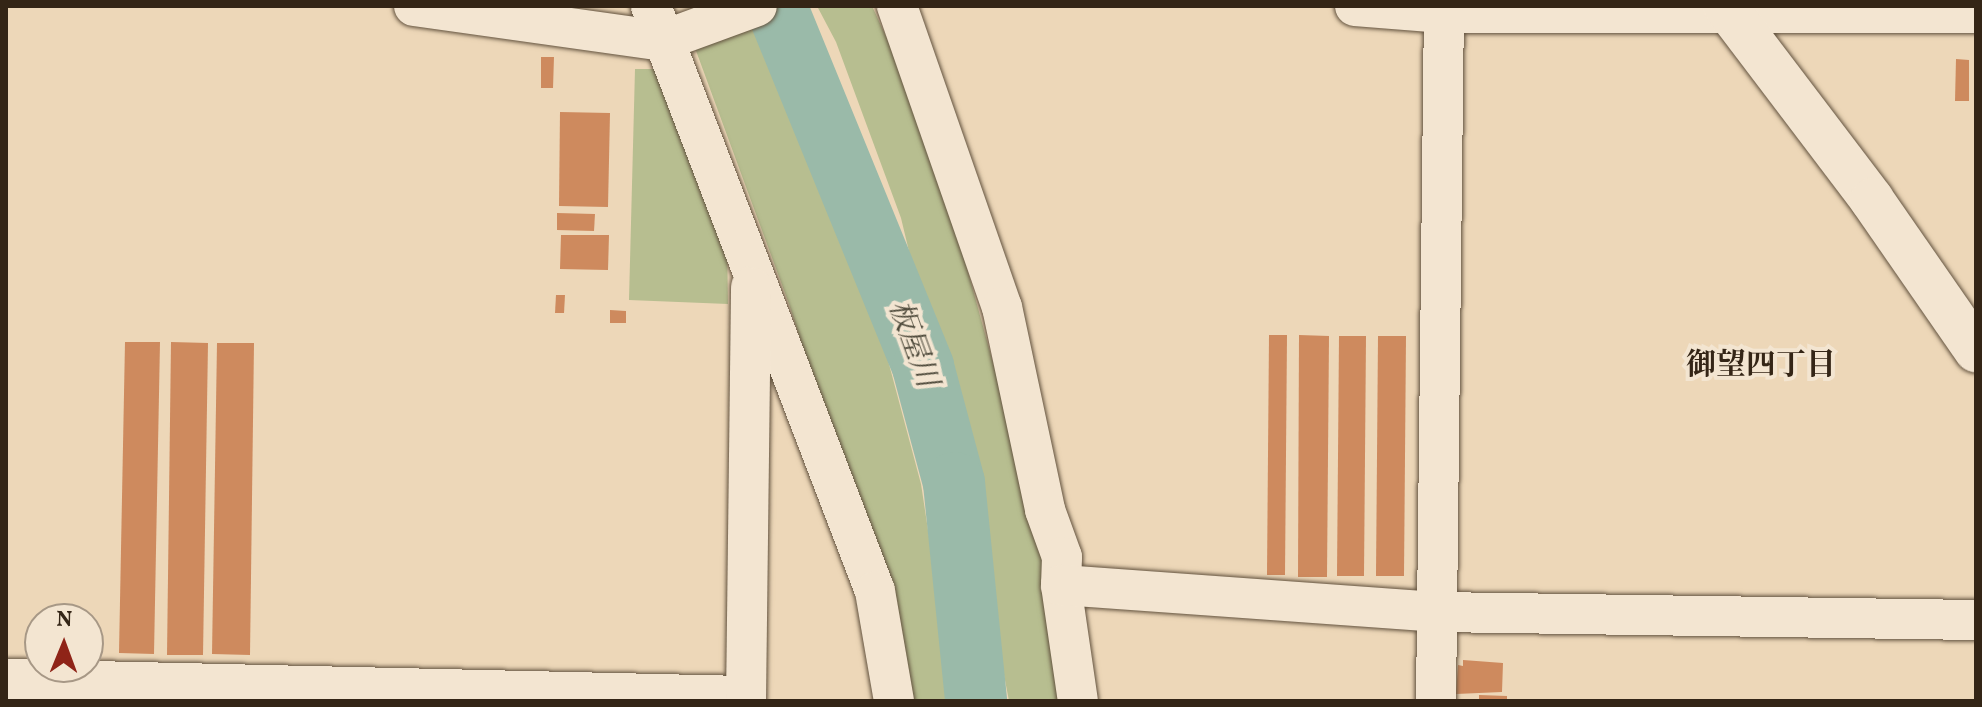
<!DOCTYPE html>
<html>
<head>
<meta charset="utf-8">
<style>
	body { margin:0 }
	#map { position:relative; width:1982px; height:707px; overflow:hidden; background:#edd7b8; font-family:Vollkorn,"Noto Serif JP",serif }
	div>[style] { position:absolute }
	.green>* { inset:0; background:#b7be90 }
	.river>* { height:62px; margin:-31px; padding:0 31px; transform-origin:31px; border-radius:31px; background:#9abaa9 }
	.building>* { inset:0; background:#ce8a5e }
	.roads { filter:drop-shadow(0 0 2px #62523e) drop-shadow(0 0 2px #62523e) }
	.street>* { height:40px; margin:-20px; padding:0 20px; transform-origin:20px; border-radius:20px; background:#f3e5d1 }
	.secondary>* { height:44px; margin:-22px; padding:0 22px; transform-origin:22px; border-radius:22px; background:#f3e5d1 }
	span { translate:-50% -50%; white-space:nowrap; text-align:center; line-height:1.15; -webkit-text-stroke:8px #f3e5d1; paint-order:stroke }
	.water-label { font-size:30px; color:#4e4a3b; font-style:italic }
	.neighbourhood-label { font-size:30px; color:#342516; font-weight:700 }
	.frame { position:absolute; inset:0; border:8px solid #342516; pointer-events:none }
	.north { position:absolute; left:24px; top:603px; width:80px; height:80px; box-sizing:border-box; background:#f3e5d1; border:2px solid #a79886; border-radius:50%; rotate:1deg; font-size:22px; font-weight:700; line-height:32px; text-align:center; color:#342516 }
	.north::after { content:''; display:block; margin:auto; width:28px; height:36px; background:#8f2418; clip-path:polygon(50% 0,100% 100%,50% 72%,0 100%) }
</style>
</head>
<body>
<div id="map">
	<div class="green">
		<div style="clip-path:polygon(817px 6px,872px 6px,929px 130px,1042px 541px,1061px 701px,1009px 701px,977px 534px,901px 218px,836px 42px)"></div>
		<div style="clip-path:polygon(755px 26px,874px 308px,921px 484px,954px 701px,897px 701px,885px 604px,789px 304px,695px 48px)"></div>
		<div style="clip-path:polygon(635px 69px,661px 69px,727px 242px,728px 304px,629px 300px)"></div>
	</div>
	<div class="river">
		<div style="left:776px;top:6px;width:390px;rotate:67.8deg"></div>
		<div style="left:923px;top:367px;width:120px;rotate:75deg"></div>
		<div style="left:954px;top:483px;width:219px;rotate:84.2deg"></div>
	</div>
	<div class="building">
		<div style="clip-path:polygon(541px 57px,554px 57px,553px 88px,541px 88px)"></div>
		<div style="clip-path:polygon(1956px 59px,1969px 60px,1969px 101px,1955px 101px)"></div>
		<div style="clip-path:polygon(560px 112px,610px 113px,608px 207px,559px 206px)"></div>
		<div style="clip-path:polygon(557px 213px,595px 214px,594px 231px,557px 230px)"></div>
		<div style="clip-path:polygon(561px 235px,609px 235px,608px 270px,560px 269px)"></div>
		<div style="clip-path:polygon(556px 295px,565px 295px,564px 313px,555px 313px)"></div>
		<div style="clip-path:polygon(610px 310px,626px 311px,626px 323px,610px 323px)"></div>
		<div style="clip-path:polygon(1269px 335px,1287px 335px,1285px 575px,1267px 575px)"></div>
		<div style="clip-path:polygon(1299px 335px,1329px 336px,1327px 577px,1298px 577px)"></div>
		<div style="clip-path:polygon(1339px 336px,1366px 336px,1364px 576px,1337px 576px)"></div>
		<div style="clip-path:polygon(1378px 336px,1406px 336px,1404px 576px,1376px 576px)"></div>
		<div style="clip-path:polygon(125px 342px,160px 342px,154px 654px,119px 653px)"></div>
		<div style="clip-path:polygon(171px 342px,208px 343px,203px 655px,167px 655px)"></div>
		<div style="clip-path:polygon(217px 343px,254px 343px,250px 655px,212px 654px)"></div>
		<div style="clip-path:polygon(1463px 660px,1503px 663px,1502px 692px,1456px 694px,1458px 665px,1463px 666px)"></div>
		<div style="clip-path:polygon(1479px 695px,1507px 696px,1507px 701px,1479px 701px)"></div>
	</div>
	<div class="roads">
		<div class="street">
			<div style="left:414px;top:6px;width:250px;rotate:8deg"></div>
			<div style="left:662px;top:41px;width:101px;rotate:-20.2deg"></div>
			<div style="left:651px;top:6px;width:626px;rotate:69.05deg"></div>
			<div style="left:875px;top:591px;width:112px;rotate:80.2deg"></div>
			<div style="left:897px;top:6px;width:319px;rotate:70.8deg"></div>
			<div style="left:1002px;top:307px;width:208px;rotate:78deg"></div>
			<div style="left:1045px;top:510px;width:50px;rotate:70.1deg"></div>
			<div style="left:1062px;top:557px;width:28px;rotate:92deg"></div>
			<div style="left:1061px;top:585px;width:117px;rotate:81.7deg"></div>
			<div style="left:1355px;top:6px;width:89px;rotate:4.5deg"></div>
			<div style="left:1444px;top:13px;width:532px"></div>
			<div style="left:1061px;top:585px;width:377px;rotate:4.1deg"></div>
			<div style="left:1437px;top:612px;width:539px;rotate:0.85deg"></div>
			<div style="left:6px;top:679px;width:740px;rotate:1.32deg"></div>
			<div style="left:746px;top:701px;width:414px;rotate:-89.3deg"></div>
			<div style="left:1436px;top:701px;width:695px;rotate:-89.34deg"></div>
		</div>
		<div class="secondary">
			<div style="left:1725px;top:6px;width:243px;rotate:52.8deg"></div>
			<div style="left:1872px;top:200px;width:183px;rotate:55.3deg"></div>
		</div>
	</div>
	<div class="water-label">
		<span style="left:912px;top:344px;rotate:70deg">板屋川</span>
	</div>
	<div class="neighbourhood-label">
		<span style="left:1761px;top:366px">御望四丁目</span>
	</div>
	<div class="frame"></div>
	<div class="north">N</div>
</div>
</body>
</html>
